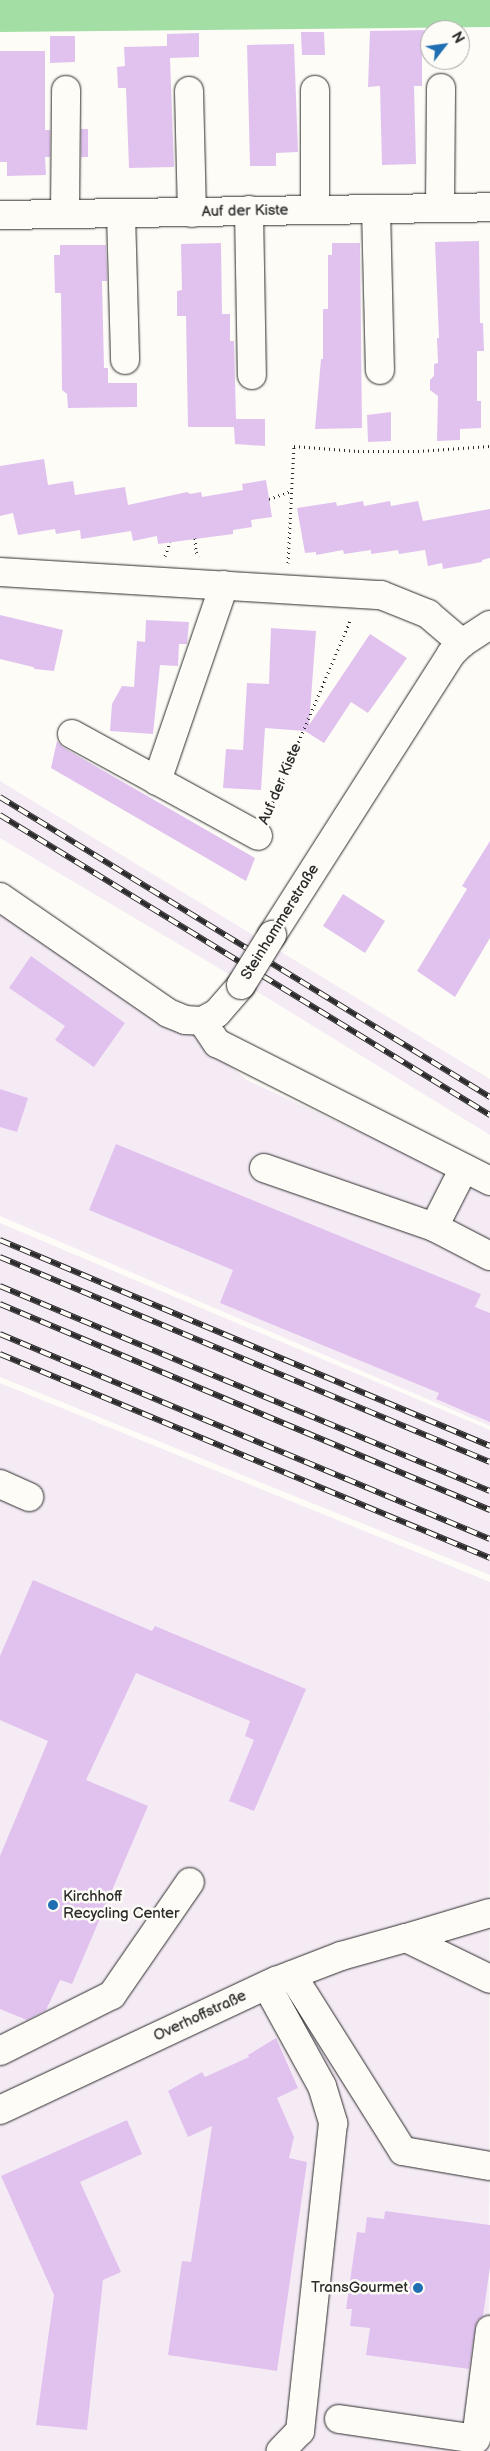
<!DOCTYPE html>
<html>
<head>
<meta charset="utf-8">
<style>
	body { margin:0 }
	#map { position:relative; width:490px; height:2451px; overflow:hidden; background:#fdfcf7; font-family:"Balsamiq Sans",sans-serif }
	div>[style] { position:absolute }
	.built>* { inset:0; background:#f5ebf5 }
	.green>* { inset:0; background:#a3dfa5 }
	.building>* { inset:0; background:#e1c2ef }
	.path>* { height:3px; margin-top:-1.5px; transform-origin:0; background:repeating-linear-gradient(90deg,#2b2b2b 0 1px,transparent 0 5px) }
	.roads { filter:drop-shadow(0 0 1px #2b2b2b) drop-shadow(0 0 1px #2b2b2b) }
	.minor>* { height:28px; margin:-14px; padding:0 14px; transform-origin:14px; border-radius:14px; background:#fdfcf7 }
	.rail>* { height:5.5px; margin-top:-2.75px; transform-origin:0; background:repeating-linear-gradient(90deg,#fdfcf7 0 11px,#2b2b2b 0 22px); box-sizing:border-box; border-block:1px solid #2b2b2b }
	.bridges { filter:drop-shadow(0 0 1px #2b2b2b) drop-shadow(0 0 1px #2b2b2b) }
	.minor-bridge>* { height:28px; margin:-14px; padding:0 14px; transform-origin:14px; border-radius:14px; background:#fdfcf7 }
	.dots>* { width:14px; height:14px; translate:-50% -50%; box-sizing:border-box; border:2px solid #fdfcf7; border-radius:50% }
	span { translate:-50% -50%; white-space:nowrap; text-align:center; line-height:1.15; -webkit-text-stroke:5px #fdfcf7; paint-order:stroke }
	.street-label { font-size:15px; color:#2b2b2b }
	.poi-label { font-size:15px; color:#2b2b2b }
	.left { translate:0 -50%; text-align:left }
	.right { translate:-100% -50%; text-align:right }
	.north { position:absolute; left:420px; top:20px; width:50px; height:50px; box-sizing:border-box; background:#fdfcf7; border:1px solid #a9a8a5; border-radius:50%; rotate:60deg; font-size:14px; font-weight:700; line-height:20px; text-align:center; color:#2b2b2b }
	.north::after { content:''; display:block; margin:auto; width:18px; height:22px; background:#1f6fb2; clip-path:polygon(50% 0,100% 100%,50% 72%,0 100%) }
</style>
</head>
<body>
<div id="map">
	<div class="built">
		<div style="clip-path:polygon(0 781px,490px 1079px,490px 1135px,227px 973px,0 838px)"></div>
		<div style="clip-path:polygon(0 897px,168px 1013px,247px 1080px,490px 1192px,490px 1426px,0 1216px)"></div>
		<div style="clip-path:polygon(0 1223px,490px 1430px,490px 1575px,0 1377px)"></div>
		<div style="clip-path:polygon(0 1383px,490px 1582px,489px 2451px,0 2451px)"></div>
	</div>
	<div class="green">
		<div style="clip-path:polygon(0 0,490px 0,490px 27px,0 32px)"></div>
	</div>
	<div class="building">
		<div style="clip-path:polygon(430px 30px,430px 54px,422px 54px,422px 86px,414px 86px,416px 164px,382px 165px,380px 86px,368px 87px,370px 31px)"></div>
		<div style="clip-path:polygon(301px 32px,324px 32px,325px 55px,302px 55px)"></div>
		<div style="clip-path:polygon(199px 33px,199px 57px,170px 58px,174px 167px,129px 168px,126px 88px,118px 88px,117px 67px,125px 66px,124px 47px,167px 46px,167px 34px)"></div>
		<div style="clip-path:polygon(50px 36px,75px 36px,75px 62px,50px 63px)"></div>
		<div style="clip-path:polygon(294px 44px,298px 152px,276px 153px,276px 166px,250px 166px,247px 45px)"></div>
		<div style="clip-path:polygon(0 51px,45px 51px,45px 130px,50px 130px,50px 157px,45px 157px,46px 175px,7px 176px,7px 162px,0 162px)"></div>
		<div style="clip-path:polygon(81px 129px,88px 129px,88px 157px,81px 157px)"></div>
		<div style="clip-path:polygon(479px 241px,480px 323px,483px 323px,484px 351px,477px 351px,477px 401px,481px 401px,481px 428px,460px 429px,460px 440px,437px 441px,438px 396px,430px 390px,430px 380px,434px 376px,434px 364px,438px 363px,437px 338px,439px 338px,435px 242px)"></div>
		<div style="clip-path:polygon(221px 243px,222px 314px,230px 314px,230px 341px,234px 341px,236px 419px,265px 419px,265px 446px,235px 444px,234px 427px,188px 427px,186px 316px,177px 316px,177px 291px,182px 290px,181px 244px)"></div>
		<div style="clip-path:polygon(332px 243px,360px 243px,362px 428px,315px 429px,321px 359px,323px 359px,323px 309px,328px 309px,328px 255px,332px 255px)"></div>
		<div style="clip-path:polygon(60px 245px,106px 245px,107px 281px,102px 281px,104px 368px,108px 368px,108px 383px,137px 383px,137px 407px,68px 408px,67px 394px,62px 390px,61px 293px,55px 293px,54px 255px,60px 255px)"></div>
		<div style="clip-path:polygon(391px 412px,391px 441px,368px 442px,367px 415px)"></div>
		<div style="clip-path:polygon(44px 459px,48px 485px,73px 481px,75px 495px,125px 487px,128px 505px,187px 492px,190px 494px,201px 492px,202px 497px,243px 490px,242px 484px,266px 480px,272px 517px,251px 520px,252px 527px,233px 530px,233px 534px,158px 544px,157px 536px,133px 541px,131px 531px,81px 539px,80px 530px,56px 534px,55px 529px,18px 535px,13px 513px,0 516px,0 466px)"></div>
		<div style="clip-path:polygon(363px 501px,364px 506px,390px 501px,391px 506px,418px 501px,423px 521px,490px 509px,490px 558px,482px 560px,482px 562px,443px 569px,442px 563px,428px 566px,425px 550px,399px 554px,398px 550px,371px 554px,371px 550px,344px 554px,343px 550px,316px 555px,316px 552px,305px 553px,297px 508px,336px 502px,337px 506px)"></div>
		<div style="clip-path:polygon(0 615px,63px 630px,54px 671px,35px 669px,33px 667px,0 659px)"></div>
		<div style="clip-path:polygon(146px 620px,189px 622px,187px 644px,179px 644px,178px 666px,160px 665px,153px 734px,110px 731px,112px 704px,122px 686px,134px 687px,137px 641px,145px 642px)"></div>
		<div style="clip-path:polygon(271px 628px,316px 631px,309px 725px,370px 634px,407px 658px,368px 713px,351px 702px,324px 743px,305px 731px,265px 728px,261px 790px,223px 788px,226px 749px,243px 750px,247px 683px,269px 684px)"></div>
		<div style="clip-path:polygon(57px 741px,64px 748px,255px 858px,246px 881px,51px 768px)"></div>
		<div style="clip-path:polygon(490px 841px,490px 938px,455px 997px,417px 971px,467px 889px,462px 886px)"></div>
		<div style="clip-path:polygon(343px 894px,385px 921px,365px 953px,323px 926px)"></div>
		<div style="clip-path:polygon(31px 956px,125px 1023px,94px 1067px,55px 1040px,65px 1026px,9px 988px)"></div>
		<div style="clip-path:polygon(0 1089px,28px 1098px,17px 1132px,0 1127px)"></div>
		<div style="clip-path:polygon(116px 1144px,481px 1294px,475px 1307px,490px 1313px,490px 1422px,436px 1399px,439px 1393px,220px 1303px,233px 1270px,89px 1210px)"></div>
		<div style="clip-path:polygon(33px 1580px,152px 1631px,155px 1626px,306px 1689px,254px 1811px,229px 1801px,254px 1740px,245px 1736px,250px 1721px,136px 1673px,86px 1780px,148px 1806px,72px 1984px,60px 1980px,46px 2010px,27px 2020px,0 2009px,0 1856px,48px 1741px,0 1720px,0 1656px)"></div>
		<div style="clip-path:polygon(276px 2038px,298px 2088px,277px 2098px,294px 2137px,289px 2158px,307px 2162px,277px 2371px,168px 2355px,182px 2261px,191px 2262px,212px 2126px,188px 2137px,168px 2091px,202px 2072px,205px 2077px,249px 2057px,248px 2055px)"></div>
		<div style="clip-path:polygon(127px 2120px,142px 2154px,80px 2182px,121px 2272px,103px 2280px,87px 2430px,36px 2425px,54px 2295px,1px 2176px)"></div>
		<div style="clip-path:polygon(385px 2211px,490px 2225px,490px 2267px,483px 2316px,477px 2321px,475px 2328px,469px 2369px,366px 2355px,370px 2328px,350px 2326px,352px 2309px,346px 2309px,357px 2232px,365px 2233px,367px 2217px,384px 2219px)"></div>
	</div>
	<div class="path">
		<div style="left:269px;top:499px;width:23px;rotate:-20deg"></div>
		<div style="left:195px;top:538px;width:14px;rotate:86deg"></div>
		<div style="left:196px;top:552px;width:5px;rotate:53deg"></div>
		<div style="left:165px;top:556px;width:15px;rotate:-70deg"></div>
		<div style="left:288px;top:563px;width:117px;rotate:-87.1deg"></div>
		<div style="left:294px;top:446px;width:64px;rotate:4.5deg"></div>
		<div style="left:358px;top:451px;width:60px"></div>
		<div style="left:418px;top:451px;width:72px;rotate:-4deg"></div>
		<div style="left:269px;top:811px;width:209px;rotate:-66.9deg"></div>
	</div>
	<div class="roads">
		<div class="minor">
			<div style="left:189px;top:91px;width:122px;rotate:88.6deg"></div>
			<div style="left:440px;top:207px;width:119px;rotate:-89.5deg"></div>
			<div style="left:376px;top:209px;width:161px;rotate:88.6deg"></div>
			<div style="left:249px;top:210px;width:165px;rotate:89deg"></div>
			<div style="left:315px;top:210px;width:120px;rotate:-90deg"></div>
			<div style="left:65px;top:214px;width:124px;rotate:-89.5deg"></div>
			<div style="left:121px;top:214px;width:146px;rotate:88.4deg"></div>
			<div style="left:0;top:215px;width:490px;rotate:-0.9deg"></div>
			<div style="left:0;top:572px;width:382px;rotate:3.5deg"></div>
			<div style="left:381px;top:595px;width:51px;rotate:22deg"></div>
			<div style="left:428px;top:614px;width:45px;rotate:40.5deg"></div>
			<div style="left:72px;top:734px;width:212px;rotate:28.7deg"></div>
			<div style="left:157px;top:781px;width:207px;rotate:-71.1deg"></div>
			<div style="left:0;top:897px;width:204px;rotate:34.6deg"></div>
			<div style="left:168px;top:1013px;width:18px;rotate:22deg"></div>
			<div style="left:185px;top:1020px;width:17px;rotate:3deg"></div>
			<div style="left:202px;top:1021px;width:17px;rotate:-28deg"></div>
			<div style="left:217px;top:1013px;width:37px;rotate:-49deg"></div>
			<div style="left:272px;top:935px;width:333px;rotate:-57.5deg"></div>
			<div style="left:451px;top:654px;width:16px;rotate:-45deg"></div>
			<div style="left:462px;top:643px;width:33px;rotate:-33deg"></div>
			<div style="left:202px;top:1021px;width:27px;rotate:56deg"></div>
			<div style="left:217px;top:1043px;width:306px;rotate:26.8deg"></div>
			<div style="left:264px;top:1168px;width:180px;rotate:19.1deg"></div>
			<div style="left:434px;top:1227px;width:63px;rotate:27.4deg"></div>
			<div style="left:434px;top:1227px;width:66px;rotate:-63deg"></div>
			<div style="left:0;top:1484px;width:32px;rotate:24deg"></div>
			<div style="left:490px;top:1913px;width:88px;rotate:163.4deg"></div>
			<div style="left:406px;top:1938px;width:93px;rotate:26deg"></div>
			<div style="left:292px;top:1975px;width:208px;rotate:57.8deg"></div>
			<div style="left:403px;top:2151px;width:88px;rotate:9.8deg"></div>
			<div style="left:267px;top:1986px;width:114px;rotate:61.2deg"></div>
			<div style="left:322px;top:2086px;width:39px;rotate:73deg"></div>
			<div style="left:333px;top:2123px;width:310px;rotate:96.1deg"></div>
			<div style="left:300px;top:2431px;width:28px;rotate:134deg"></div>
			<div style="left:0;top:2051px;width:125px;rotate:-26.6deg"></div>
			<div style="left:112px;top:1995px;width:137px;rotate:-55.4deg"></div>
			<div style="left:0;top:2110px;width:305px;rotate:-25.1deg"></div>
			<div style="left:276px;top:1981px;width:70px;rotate:-21deg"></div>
			<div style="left:341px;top:1956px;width:67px;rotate:-15.5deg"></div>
			<div style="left:339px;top:2419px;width:138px;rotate:8.3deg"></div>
			<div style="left:476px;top:2439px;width:110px;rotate:-82.7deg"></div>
		</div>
	</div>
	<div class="rail">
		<div style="left:0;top:797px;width:575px;rotate:31.48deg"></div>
		<div style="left:0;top:815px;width:575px;rotate:31.48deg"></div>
		<div style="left:0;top:1240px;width:532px;rotate:22.8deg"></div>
		<div style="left:0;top:1257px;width:531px;rotate:22.7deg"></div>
		<div style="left:0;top:1286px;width:531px;rotate:22.7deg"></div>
		<div style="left:0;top:1304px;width:532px;rotate:22.8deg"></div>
		<div style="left:0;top:1334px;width:531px;rotate:22.7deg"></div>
		<div style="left:0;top:1354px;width:531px;rotate:22.6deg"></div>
	</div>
	<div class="bridges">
		<div class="minor-bridge">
			<div style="left:241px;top:985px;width:59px;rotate:-58.2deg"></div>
		</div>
	</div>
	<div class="dots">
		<div style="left:53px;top:1905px;background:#1f6fb2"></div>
		<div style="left:418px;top:2288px;background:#1f6fb2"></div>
	</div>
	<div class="street-label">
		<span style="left:245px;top:211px;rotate:-1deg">Auf der Kiste</span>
		<span style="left:280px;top:784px;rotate:-67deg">Auf der Kiste</span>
		<span style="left:280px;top:922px;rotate:-58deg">Steinhammerstraße</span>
		<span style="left:200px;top:2016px;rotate:-25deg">Overhoffstraße</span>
	</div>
	<div class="poi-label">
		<span class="left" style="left:63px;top:1905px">Kirchhoff<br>Recycling Center</span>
		<span class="right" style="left:408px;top:2288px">TransGourmet</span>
	</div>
	<div class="north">N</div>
</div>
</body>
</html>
